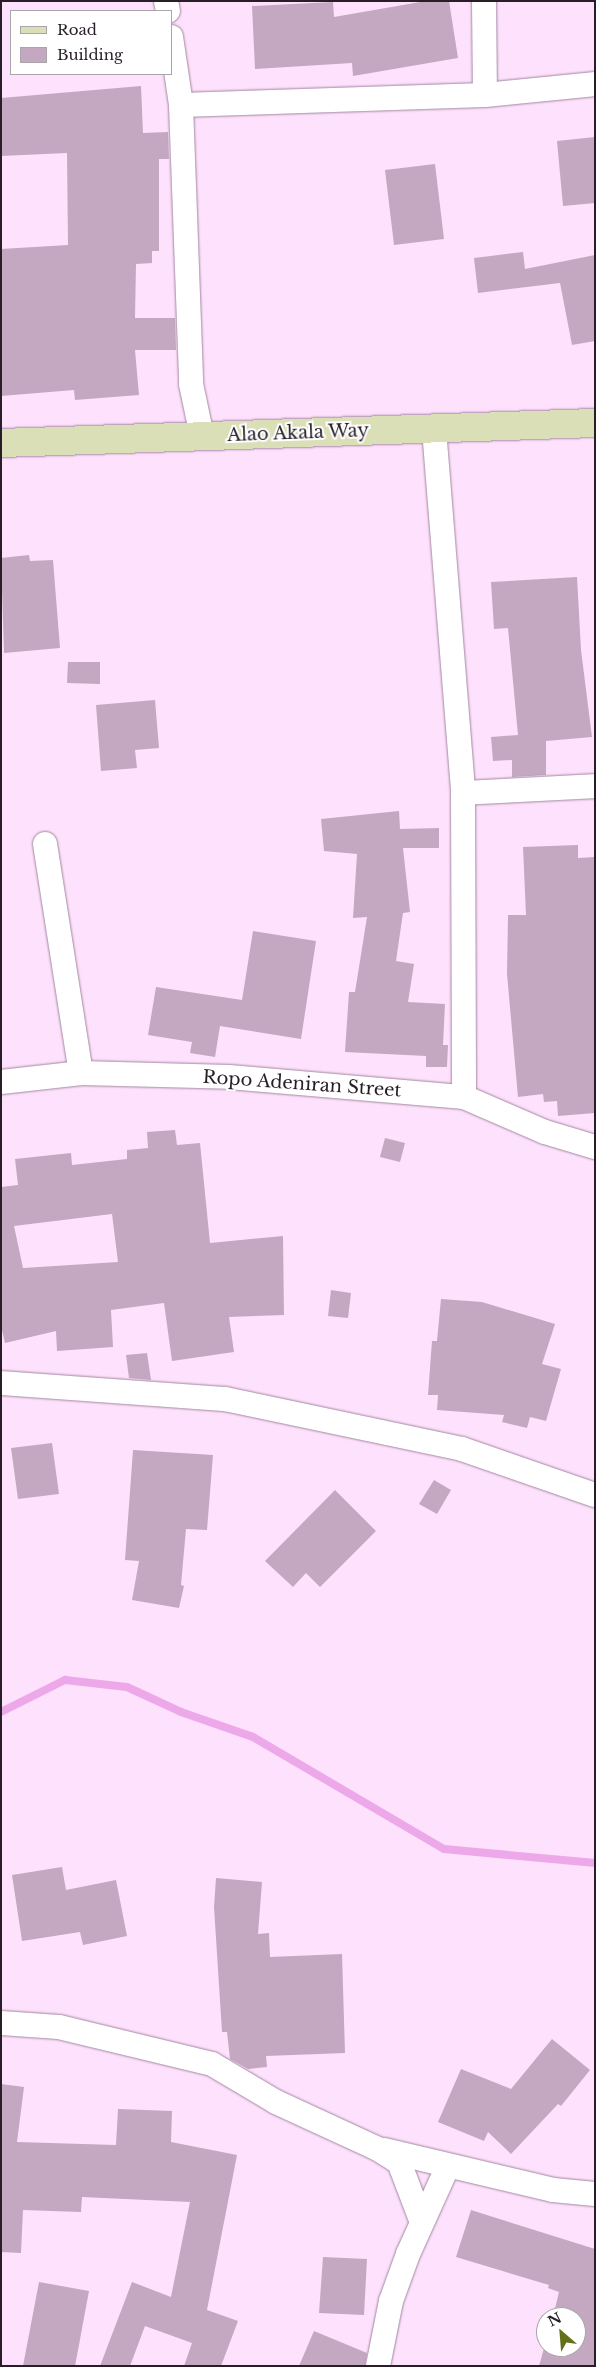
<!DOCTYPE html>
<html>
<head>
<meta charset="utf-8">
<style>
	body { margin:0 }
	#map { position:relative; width:596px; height:2367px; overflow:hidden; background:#fee1fc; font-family:"Libre Baskerville",serif }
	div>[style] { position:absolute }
	.stream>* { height:8px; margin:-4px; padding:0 4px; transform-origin:4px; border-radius:4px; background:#eda8ea }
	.building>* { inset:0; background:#c4a8c2 }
	.roads { filter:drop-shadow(0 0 1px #a288a1) drop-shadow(0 0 1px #a288a1) }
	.street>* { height:24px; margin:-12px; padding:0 12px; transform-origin:12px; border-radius:12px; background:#fff }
	.secondary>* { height:28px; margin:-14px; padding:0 14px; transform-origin:14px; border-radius:14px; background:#dadfb7 }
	span { translate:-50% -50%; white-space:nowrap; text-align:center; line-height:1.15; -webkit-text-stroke:4px #fff; paint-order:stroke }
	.street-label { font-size:18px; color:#281e28 }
	.frame { position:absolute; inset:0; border:2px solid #281e28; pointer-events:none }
	.legend { position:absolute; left:10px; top:10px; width:162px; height:65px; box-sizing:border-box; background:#fff; border:1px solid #a9a5a9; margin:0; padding:6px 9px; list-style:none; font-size:15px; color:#281e28 }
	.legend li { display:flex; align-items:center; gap:10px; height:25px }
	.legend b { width:25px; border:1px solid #a9a5a9 }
	.north { position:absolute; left:536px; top:2307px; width:50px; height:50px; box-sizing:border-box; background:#fff; border:1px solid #a9a5a9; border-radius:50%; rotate:333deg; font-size:14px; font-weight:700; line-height:20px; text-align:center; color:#281e28 }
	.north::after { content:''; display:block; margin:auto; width:18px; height:22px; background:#65711a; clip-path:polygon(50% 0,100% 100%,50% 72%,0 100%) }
</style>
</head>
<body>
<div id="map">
	<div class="stream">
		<div style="left:1px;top:1712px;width:72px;rotate:-26.6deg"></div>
		<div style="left:65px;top:1680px;width:62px;rotate:6.4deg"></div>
		<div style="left:127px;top:1687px;width:60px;rotate:24.8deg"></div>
		<div style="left:181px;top:1712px;width:76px;rotate:19.1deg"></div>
		<div style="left:253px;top:1737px;width:221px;rotate:30.4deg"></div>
		<div style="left:444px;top:1849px;width:152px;rotate:5.3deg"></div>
	</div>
	<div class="building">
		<div style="clip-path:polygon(426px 1px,449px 1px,458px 58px,353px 76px,352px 63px,255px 69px,252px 6px,333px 2px,334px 17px)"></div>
		<div style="clip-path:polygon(141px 86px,143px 133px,168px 132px,169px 159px,159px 159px,159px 251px,152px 251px,152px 263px,136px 264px,135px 318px,175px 318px,176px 350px,135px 350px,139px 395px,75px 400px,74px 390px,1px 396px,1px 249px,68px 245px,67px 153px,1px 156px,1px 98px)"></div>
		<div style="clip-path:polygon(595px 137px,595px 203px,563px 206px,557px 141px)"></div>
		<div style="clip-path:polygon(435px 164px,444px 239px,394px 245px,385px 170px)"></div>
		<div style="clip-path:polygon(523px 252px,525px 269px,595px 255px,595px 341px,572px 345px,560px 283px,478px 293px,474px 258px)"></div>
		<div style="clip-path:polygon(29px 555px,30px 561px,53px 560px,60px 648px,4px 653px,1px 558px)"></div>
		<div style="clip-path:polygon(577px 577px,581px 650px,592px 737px,546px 741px,546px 775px,512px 777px,512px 760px,493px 761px,491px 737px,518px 735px,508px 628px,494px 629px,491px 582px)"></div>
		<div style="clip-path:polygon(68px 662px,100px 662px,100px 684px,67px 683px)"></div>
		<div style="clip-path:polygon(155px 700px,159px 748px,135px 750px,137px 768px,101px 771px,96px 705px)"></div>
		<div style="clip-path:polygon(399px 811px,400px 829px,439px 828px,439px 848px,403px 848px,410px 912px,403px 913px,396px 961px,414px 964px,408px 1002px,445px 1004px,443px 1045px,448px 1045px,447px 1067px,426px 1067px,426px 1056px,345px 1052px,349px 992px,355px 992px,367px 917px,353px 918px,357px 854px,324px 851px,321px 819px)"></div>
		<div style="clip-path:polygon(578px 845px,578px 858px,595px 857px,595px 1113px,558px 1116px,557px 1101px,544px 1102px,543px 1094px,518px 1097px,507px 974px,508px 915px,526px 915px,523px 847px)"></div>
		<div style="clip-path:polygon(253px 931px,316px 941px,301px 1039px,220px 1026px,215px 1057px,190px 1053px,192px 1042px,148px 1035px,156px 987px,242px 1000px)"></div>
		<div style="clip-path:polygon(evenodd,175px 1130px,177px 1145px,200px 1143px,210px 1243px,283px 1236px,284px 1315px,229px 1317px,234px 1352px,172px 1361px,164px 1303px,111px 1310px,113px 1347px,57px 1351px,56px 1331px,5px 1343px,1px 1326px,1px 1187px,18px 1185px,15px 1159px,71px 1153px,72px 1165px,127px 1159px,127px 1150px,148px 1148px,147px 1132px,175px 1130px,112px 1214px,118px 1262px,23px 1268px,14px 1226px,112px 1214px)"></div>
		<div style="clip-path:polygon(385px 1138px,405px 1143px,400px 1162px,380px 1157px)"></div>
		<div style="clip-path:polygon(331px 1290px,351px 1293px,348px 1318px,328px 1316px)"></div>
		<div style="clip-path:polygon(441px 1299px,482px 1302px,555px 1324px,542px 1364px,561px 1369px,546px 1421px,530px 1417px,527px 1428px,502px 1422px,504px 1415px,437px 1410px,438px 1395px,428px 1395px,432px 1341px,437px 1341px)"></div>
		<div style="clip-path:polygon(147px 1353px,151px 1380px,129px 1378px,126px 1355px)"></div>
		<div style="clip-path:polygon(52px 1443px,59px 1494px,18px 1499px,11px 1448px)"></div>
		<div style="clip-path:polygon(133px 1450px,213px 1455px,207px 1530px,186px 1529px,181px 1585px,184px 1586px,179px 1608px,132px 1600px,139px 1561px,125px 1560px)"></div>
		<div style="clip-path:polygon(434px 1480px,451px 1490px,437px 1514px,419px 1504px)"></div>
		<div style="clip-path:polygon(335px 1490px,376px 1531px,320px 1587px,306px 1573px,293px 1587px,265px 1561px)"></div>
		<div style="clip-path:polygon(62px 1867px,66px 1890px,116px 1880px,127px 1936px,83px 1945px,80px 1932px,22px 1941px,12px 1875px)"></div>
		<div style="clip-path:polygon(216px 1878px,262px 1882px,258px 1934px,269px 1933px,270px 1957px,342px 1954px,345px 2053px,266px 2056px,267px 2067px,248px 2069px,230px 2059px,227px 2032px,222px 2032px,214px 1907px)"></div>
		<div style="clip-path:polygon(552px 2039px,590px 2070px,561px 2106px,558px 2104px,511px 2154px,488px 2132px,484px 2141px,438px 2122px,461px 2069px,511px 2089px)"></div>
		<div style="clip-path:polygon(1px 2084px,24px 2087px,17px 2142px,116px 2145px,118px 2109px,172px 2111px,171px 2142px,237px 2155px,207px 2310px,238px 2321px,221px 2366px,184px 2366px,192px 2343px,145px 2326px,130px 2366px,100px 2366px,132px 2282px,171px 2297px,190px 2202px,82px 2197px,81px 2212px,23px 2210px,21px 2253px,1px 2252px)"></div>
		<div style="clip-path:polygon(471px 2210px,595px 2249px,595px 2366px,539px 2366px,546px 2341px,546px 2347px,576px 2347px,576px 2317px,553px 2317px,559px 2292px,548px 2288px,549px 2285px,456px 2257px)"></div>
		<div style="clip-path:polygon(323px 2257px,367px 2259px,364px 2315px,319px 2313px)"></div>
		<div style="clip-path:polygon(39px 2282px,89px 2291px,75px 2366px,23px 2366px)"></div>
		<div style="clip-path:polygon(314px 2331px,367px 2353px,365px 2366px,299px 2366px)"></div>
	</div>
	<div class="roads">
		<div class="street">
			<div style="left:166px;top:1px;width:10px;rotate:79deg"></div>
			<div style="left:484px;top:1px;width:94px;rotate:89.4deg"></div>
			<div style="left:171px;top:37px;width:69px;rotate:81.6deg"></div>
			<div style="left:181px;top:105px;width:279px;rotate:87.9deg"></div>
			<div style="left:191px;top:384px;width:53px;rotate:78.1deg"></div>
			<div style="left:181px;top:105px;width:304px;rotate:-1.9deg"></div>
			<div style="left:485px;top:95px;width:111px;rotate:-5.7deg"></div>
			<div style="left:434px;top:429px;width:365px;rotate:85.4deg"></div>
			<div style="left:463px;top:793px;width:304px;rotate:89.8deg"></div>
			<div style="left:463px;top:793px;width:132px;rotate:-3deg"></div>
			<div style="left:45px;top:844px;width:232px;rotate:81.1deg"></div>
			<div style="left:1px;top:1082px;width:81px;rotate:-6.4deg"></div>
			<div style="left:81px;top:1073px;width:148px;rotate:1.5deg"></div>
			<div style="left:229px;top:1077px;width:236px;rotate:4.9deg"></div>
			<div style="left:464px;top:1097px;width:88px;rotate:23.4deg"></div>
			<div style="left:545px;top:1132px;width:52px;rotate:16.7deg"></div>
			<div style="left:1px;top:1383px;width:225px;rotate:4.1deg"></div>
			<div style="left:225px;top:1399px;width:242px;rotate:11.9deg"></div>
			<div style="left:462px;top:1449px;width:141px;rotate:19.1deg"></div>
			<div style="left:1px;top:2023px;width:58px;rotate:3.9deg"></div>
			<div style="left:59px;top:2027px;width:157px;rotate:13.6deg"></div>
			<div style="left:212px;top:2064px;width:74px;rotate:30.7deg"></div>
			<div style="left:276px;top:2102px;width:112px;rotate:24.7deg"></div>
			<div style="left:378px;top:2149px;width:25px;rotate:32deg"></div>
			<div style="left:399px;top:2162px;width:62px;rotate:69.2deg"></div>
			<div style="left:384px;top:2150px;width:174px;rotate:13.3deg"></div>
			<div style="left:553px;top:2190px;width:42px;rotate:5.4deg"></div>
			<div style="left:378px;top:2366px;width:66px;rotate:-78.7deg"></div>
			<div style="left:391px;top:2301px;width:50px;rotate:-70.1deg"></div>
			<div style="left:408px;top:2254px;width:97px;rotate:-65.6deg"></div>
		</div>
		<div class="secondary">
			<div style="left:1px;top:443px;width:594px;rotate:-1.93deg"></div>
		</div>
	</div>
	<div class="street-label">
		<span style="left:298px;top:433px;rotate:-2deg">Alao Akala Way</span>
		<span style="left:302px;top:1084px;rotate:4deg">Ropo Adeniran Street</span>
	</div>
	<div class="frame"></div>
	<ul class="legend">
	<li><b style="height:6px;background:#dadfb7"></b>Road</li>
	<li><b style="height:14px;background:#c4a8c2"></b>Building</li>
	</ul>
	<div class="north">N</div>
</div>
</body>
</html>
